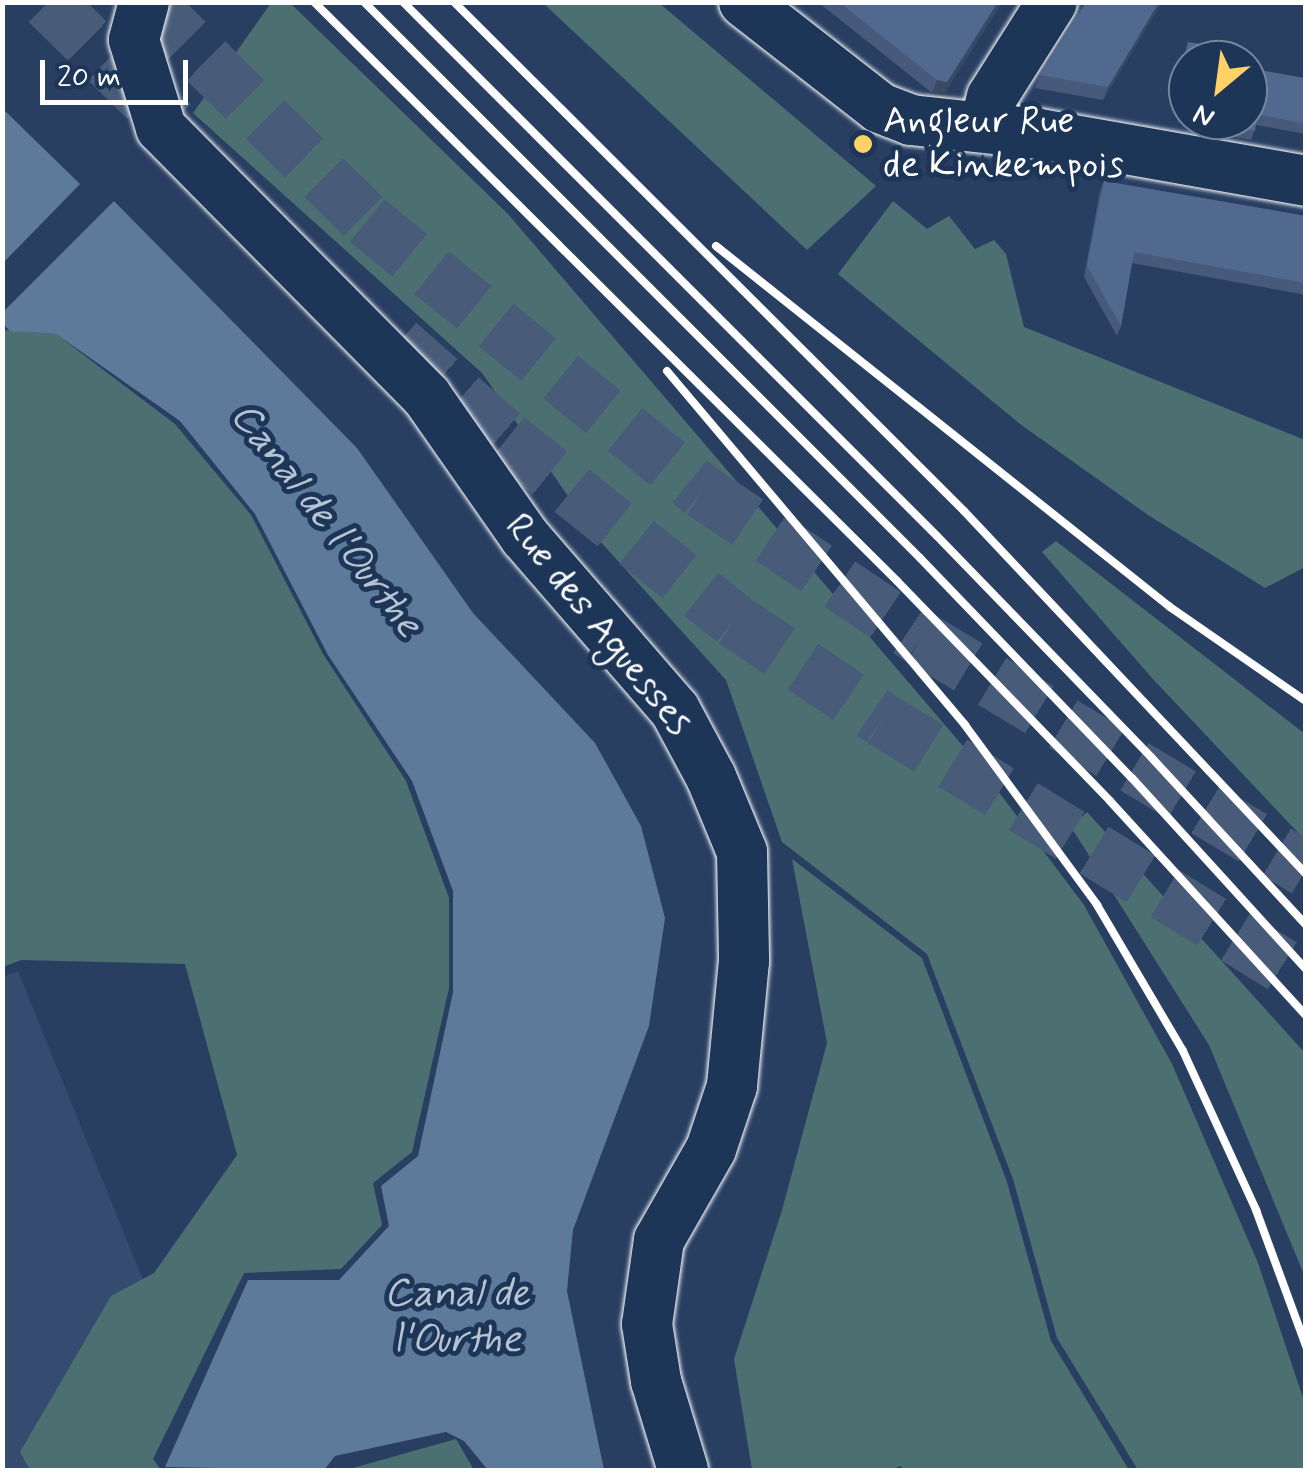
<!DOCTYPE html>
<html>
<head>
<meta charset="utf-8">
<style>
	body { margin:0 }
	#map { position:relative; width:1308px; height:1473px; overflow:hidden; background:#283f62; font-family:Mynerve,sans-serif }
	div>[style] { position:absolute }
	.built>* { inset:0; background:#354c70 }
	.green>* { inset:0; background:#4c7072 }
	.water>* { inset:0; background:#5d7a9b }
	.pier>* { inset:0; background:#283f62 }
	.highway-tunnel>* { height:55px; margin-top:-27.5px; transform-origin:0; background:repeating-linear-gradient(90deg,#485c7a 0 55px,transparent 0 83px) }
	.roads { filter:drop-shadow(0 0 2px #fff) drop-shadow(0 0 2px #fff) }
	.street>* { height:50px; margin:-25px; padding:0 25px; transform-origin:25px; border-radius:25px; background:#1d3557 }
	.rail>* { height:8px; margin:-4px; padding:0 4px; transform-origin:4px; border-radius:4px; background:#fff }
	.wall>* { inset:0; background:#475a7b }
	.shaded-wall>* { inset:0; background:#394a64 }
	.building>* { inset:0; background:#52698f }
	.dots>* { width:28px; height:28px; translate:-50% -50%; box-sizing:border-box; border:5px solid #1d3557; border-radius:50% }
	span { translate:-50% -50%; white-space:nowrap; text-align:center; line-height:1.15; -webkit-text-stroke:10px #1d3557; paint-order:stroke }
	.poi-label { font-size:38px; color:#fff }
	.left { translate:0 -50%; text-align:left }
	.street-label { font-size:38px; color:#fff }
	.water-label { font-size:40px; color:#b6c3d2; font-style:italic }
	.frame { position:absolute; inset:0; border:5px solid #fff; pointer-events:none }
	.north { position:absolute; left:1168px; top:40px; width:100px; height:100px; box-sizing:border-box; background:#1d3557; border:2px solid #77869a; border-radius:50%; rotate:209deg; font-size:28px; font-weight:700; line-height:40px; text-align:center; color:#fff }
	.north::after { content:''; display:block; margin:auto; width:35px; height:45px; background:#ffd166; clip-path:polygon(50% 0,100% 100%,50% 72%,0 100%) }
	.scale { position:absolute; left:40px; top:60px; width:148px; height:45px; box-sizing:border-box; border:5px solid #fff; border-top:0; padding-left:12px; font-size:30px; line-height:35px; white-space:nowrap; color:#fff; -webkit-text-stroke:8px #1d3557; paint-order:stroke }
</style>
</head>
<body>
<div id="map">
	<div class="built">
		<div style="clip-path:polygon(18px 971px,145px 1285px,37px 1470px,3px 1470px,2px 977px)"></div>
	</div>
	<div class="green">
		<div style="clip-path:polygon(271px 3px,290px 3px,508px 214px,974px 759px,1084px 905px,1172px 1064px,1258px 1263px,1305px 1404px,1305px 1470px,1138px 1470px,1057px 1338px,1013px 1179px,927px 954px,782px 842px,726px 680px,598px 539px,482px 373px,193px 113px)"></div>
		<div style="clip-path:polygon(543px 3px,659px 3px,876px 186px,807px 250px)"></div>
		<div style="clip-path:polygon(893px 201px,927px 229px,949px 216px,975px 249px,994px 240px,1006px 254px,1024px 327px,1305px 440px,1305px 567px,1265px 588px,1148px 515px,1020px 424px,838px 274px)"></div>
		<div style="clip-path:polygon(3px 330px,56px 334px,175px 424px,251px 515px,323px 654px,406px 781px,449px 898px,449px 988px,412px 1152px,373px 1183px,382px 1225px,341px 1269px,244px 1273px,153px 1459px,161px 1470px,30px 1470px,20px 1452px,111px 1296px,154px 1273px,237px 1155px,185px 964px,21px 960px,3px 967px)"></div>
		<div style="clip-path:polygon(1056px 541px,1305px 734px,1305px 840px,1152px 678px,1042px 552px)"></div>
		<div style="clip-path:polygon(1087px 812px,1305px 1053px,1305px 1277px,1209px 1045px,1071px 827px)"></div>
		<div style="clip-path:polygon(792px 859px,922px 958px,1007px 1182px,1051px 1341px,1129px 1470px,903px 1470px,901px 1466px,889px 1470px,752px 1470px,734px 1359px,782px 1210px,827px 1043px)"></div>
		<div style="clip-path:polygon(456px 1439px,474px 1470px,346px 1470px)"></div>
	</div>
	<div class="water">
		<div style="clip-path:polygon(2px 108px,80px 184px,114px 201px,357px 448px,473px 613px,595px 743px,641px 826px,665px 918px,649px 1026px,573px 1230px,567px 1291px,604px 1470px,488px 1470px,464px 1441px,446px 1432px,335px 1456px,324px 1470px,165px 1467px,248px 1280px,339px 1280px,389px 1226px,381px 1186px,418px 1156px,453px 992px,453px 891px,412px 781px,328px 655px,255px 514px,180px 421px,56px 334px,10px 331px,3px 324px)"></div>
	</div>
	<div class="pier">
		<div style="clip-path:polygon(84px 180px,117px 198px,3px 312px,3px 263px)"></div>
	</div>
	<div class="highway-tunnel">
		<div style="left:48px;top:2px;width:173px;rotate:44.5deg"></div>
		<div style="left:147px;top:2px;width:310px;rotate:44.7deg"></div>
		<div style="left:367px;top:220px;width:431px;rotate:39deg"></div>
		<div style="left:702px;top:491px;width:264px;rotate:33.9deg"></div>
		<div style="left:921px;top:638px;width:449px;rotate:31deg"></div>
		<div style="left:398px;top:343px;width:145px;rotate:41.1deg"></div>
		<div style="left:507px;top:438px;width:291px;rotate:38.7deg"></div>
		<div style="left:734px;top:620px;width:178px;rotate:33.8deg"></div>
		<div style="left:882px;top:719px;width:498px;rotate:31.6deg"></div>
	</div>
	<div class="roads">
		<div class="street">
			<div style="left:144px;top:2px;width:39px;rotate:105deg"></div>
			<div style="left:134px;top:40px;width:92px;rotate:72.9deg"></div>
			<div style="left:161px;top:128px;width:378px;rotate:45.3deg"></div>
			<div style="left:427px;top:397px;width:171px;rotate:55deg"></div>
			<div style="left:525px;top:537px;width:229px;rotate:49.1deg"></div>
			<div style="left:675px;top:710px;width:76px;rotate:61.8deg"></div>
			<div style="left:711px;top:777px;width:81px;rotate:67.5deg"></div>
			<div style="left:742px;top:852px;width:109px;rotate:88.9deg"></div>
			<div style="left:744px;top:961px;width:126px;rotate:95.5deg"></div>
			<div style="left:732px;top:1086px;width:66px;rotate:108.4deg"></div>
			<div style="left:711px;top:1149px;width:105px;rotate:119.7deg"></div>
			<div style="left:659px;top:1240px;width:85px;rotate:98.1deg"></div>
			<div style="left:647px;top:1324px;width:58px;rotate:81deg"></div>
			<div style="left:656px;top:1381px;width:93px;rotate:73.1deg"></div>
			<div style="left:744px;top:2px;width:172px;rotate:37.9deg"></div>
			<div style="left:880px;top:108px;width:33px;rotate:21deg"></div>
			<div style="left:911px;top:120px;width:130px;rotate:6.2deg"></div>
			<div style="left:1040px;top:134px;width:270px;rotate:10deg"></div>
			<div style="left:984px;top:127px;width:31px;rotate:-75deg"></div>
			<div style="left:992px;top:97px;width:112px;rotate:-57.7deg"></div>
		</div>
	</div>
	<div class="rail">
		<div style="left:314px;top:2px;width:822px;rotate:44.8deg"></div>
		<div style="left:897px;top:581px;width:306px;rotate:45.9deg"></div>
		<div style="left:1110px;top:801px;width:291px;rotate:47.6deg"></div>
		<div style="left:364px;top:2px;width:786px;rotate:45deg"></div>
		<div style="left:920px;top:558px;width:306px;rotate:46.1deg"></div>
		<div style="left:1132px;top:778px;width:258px;rotate:47.7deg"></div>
		<div style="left:403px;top:2px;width:755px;rotate:45deg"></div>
		<div style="left:937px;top:536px;width:308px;rotate:45.9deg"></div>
		<div style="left:1151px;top:757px;width:229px;rotate:47.3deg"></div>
		<div style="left:454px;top:2px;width:721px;rotate:44.94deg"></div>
		<div style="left:964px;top:511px;width:499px;rotate:46.7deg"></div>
		<div style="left:716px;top:246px;width:580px;rotate:38.49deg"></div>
		<div style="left:1170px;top:607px;width:165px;rotate:34.7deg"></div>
		<div style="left:667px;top:371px;width:463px;rotate:49.9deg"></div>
		<div style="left:965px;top:725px;width:223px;rotate:53.7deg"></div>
		<div style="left:1097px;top:905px;width:169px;rotate:59.5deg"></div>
		<div style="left:1183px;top:1051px;width:175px;rotate:65.3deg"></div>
		<div style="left:1256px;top:1210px;width:145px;rotate:69.8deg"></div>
	</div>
	<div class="wall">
		<div style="clip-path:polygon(818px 2px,1002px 2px,943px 95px,932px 93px)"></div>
		<div style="clip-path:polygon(1086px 2px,1162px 2px,1103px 100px,1035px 88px,1040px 75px)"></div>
		<div style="clip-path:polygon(1188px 42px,1188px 116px,1175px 114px,1185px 52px)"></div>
		<div style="clip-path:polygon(1306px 74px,1306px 134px,1256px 125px,1251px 140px,1210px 132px,1212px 120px,1248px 120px,1304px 78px)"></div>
		<div style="clip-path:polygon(1104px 181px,1306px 216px,1306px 295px,1132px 263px,1121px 326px,1117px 336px,1084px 277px,1100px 191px)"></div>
	</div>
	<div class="shaded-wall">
		<div style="clip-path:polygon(998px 2px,1002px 2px,943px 95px,932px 93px,937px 80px)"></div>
		<div style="clip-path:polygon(1159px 2px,1162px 2px,1103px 100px,1108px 87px)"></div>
	</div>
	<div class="building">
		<div style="clip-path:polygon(839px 2px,998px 2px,947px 82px,937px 80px)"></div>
		<div style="clip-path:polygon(1086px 2px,1159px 2px,1108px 87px,1040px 75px)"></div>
		<div style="clip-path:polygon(1188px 42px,1226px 48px,1224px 60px,1188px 60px,1188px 106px,1178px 104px)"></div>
		<div style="clip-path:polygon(1248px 68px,1305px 78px,1306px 74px,1306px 124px,1257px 114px,1255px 131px,1214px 123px,1214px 120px,1248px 120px)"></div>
		<div style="clip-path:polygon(1104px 181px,1306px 216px,1306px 283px,1134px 252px,1121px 326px,1087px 266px)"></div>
	</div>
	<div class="dots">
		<div style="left:863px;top:144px;background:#ffd166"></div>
	</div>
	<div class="poi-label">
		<span class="left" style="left:883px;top:144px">Angleur Rue<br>de Kinkempois</span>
	</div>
	<div class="street-label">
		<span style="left:598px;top:625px;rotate:51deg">Rue des Aguesses</span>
	</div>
	<div class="water-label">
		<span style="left:326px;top:520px;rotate:52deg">Canal de l'Ourthe</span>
		<span style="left:457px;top:1317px">Canal de<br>l'Ourthe</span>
	</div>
	<div class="frame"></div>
	<div class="north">N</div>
	<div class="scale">20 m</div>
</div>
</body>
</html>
